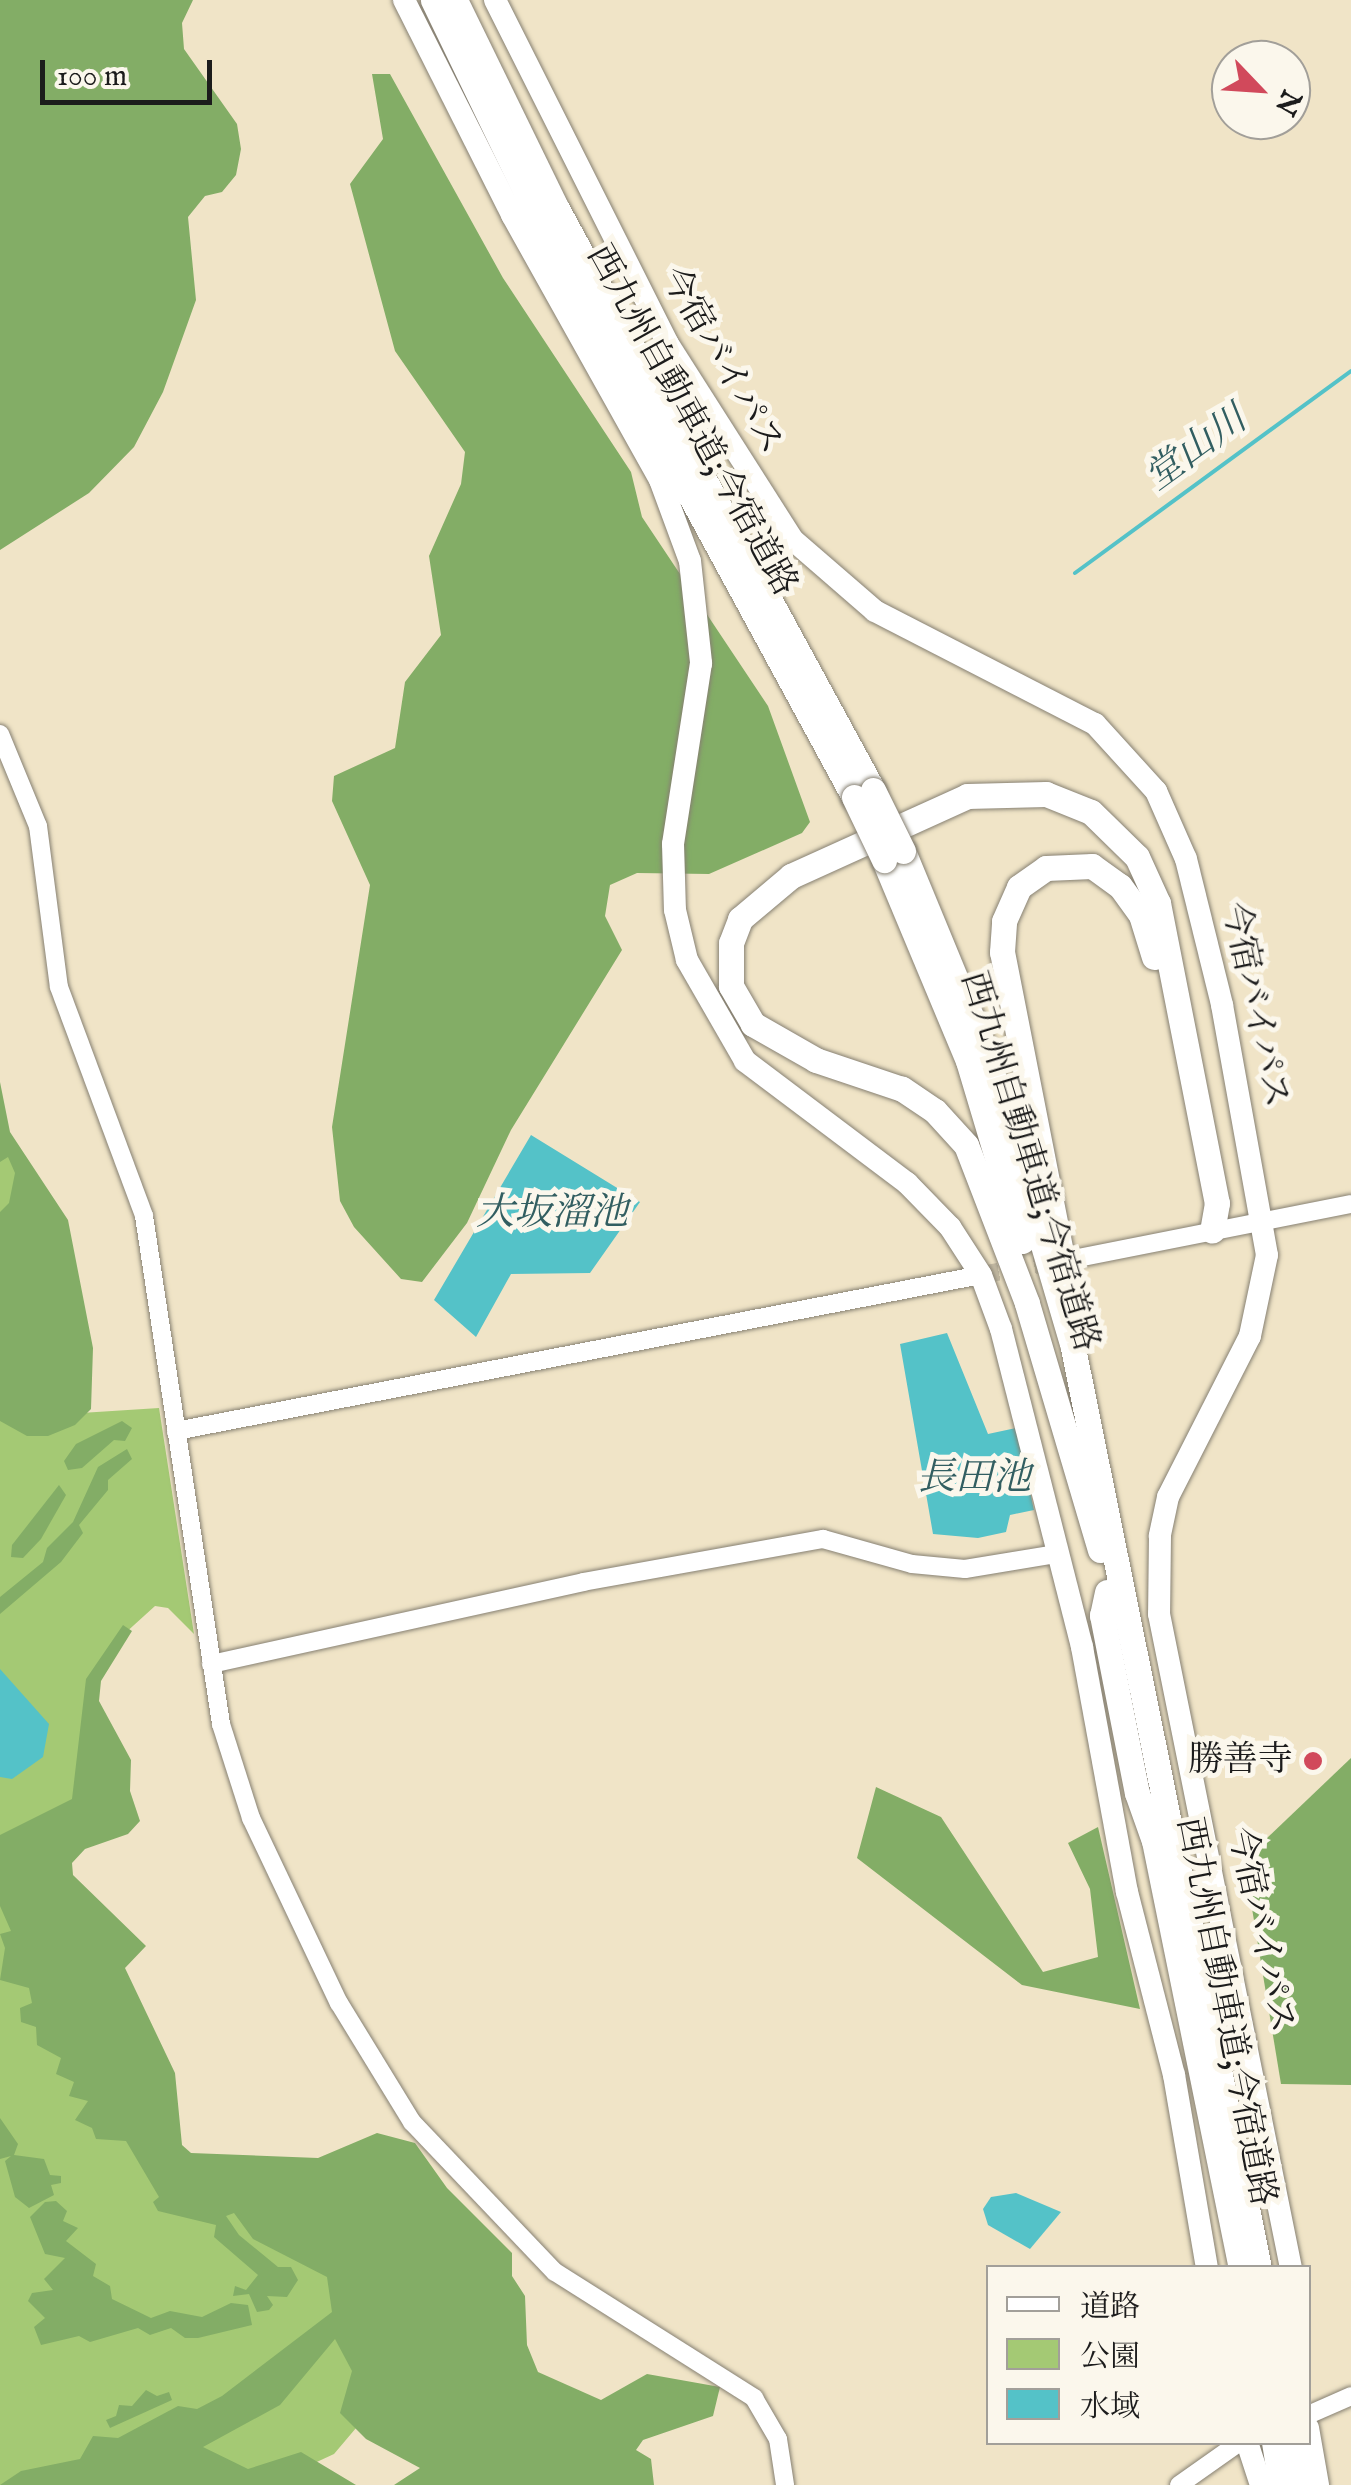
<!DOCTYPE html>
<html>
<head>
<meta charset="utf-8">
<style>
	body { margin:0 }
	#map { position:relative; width:1351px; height:2485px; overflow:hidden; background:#f0e4c7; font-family:"IM FELL English","Noto Serif JP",serif }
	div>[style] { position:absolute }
	.green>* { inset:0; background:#a4c974 }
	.forest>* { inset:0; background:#83ad66 }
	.water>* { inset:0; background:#54c2c8 }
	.stream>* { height:4px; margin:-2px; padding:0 2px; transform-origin:2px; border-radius:2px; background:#54c2c8 }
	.tertiary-tunnel>* { height:18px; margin-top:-9px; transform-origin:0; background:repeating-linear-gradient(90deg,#c6bca5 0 18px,transparent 0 27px) }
	.roads { filter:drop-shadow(0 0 2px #868072) drop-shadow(0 0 2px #868072) }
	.tertiary>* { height:18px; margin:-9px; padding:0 9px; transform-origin:9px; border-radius:9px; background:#fff }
	.trunk>* { height:22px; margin:-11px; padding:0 11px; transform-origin:11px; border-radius:11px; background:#fff }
	.motorway>* { height:25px; margin:-12.5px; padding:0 12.5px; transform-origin:12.5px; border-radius:12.5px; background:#fff }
	.bridges { filter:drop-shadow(0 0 2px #868072) drop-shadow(0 0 2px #868072) }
	.motorway-bridge>* { height:25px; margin:-12.5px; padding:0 12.5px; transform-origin:12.5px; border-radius:12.5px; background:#fff }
	.dots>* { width:28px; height:28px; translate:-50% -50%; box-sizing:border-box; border:5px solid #fbf7ec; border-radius:50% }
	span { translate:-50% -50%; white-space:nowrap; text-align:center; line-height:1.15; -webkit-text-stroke:10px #fbf7ec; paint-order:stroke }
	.street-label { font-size:35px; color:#1c1c1c }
	.poi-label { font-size:35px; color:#1c1c1c }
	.right { translate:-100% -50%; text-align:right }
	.water-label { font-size:38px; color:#325e61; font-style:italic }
	.legend { position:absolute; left:986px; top:2265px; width:325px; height:180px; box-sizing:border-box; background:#fbf7ec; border:2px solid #a29f99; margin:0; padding:12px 18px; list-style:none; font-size:30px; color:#1c1c1c }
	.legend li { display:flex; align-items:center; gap:20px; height:50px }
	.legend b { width:50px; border:2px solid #a29f99 }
	.north { position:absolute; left:1211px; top:40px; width:100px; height:100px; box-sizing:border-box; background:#fbf7ec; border:2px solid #a29f99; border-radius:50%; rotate:115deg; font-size:28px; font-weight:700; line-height:40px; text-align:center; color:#1c1c1c }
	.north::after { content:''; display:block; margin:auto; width:35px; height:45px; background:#d1495b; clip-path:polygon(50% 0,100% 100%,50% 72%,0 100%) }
	.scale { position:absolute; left:40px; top:60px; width:172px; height:45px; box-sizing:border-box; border:5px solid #1c1c1c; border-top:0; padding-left:12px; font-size:30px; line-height:35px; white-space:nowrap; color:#1c1c1c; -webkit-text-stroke:8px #fbf7ec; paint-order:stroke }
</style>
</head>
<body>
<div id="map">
	<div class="green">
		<div style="clip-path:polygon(0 1107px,81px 1413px,159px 1408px,194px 1634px,168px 1608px,155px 1606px,112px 1645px,87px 1699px,120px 1808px,32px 1867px,172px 2178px,379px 2178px,406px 2369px,334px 2454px,267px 2485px,0 2485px)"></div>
	</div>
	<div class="forest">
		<div style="clip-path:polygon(0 0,193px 0,182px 23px,184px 49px,237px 124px,241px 149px,236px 175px,222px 192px,205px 196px,188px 217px,196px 300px,163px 392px,134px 447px,89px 493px,0 550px)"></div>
		<div style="clip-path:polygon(372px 74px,390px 74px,503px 278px,631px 472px,642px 517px,768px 706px,810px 822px,802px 833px,709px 874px,637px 873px,610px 885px,605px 916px,622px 950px,511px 1130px,467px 1223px,422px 1282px,401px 1279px,354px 1227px,340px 1201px,332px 1127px,370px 885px,332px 801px,334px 776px,395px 748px,405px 682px,441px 635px,429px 556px,461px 484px,465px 452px,395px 351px,350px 184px,383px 139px)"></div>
		<div style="clip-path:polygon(0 1082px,10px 1132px,68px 1220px,93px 1348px,91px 1409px,75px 1425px,48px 1436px,27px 1436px,0 1421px,0 1212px,9px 1203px,15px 1173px,8px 1157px,0 1162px)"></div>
		<div style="clip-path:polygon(122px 1421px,132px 1428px,125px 1441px,114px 1440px,82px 1468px,68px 1470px,64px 1461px,76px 1444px)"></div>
		<div style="clip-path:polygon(127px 1449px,132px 1459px,108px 1480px,108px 1490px,79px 1525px,83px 1533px,61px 1562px,0 1614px,0 1597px,43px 1562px,47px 1548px,73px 1522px,98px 1467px)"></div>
		<div style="clip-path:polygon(59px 1485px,66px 1495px,41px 1539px,23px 1558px,11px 1557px,12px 1545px)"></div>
		<div style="clip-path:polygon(123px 1625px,132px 1631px,101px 1681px,99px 1701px,131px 1760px,130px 1791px,140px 1821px,128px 1834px,85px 1849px,72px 1863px,73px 1875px,146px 1946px,125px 1968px,175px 2073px,182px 2145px,191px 2153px,318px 2158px,377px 2133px,415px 2143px,447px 2188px,512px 2253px,512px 2276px,525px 2296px,527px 2345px,538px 2372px,601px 2400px,647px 2374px,720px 2387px,713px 2416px,643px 2440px,636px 2450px,651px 2459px,654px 2485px,394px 2485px,420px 2468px,366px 2439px,340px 2413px,352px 2371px,335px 2339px,280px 2405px,203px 2447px,248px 2469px,301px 2452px,356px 2485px,0 2485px,21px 2471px,80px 2459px,93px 2436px,118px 2438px,178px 2406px,197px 2409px,222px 2396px,332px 2312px,327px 2277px,253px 2239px,234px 2213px,226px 2216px,239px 2235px,278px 2267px,291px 2267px,298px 2280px,287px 2297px,267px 2296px,273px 2305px,269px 2310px,257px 2312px,249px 2294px,233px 2296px,235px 2286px,246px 2290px,258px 2275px,214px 2237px,216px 2225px,158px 2211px,153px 2202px,159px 2197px,126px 2141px,96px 2139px,92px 2128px,75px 2120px,88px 2101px,69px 2096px,74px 2082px,56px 2074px,61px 2058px,37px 2045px,36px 2027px,21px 2022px,20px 2008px,32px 2003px,29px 1988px,0 1980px,5px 1948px,0 1934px,11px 1931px,0 1906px,0 1835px,72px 1799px,86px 1679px)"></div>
		<div style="clip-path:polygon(1351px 1758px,1351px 2085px,1281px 2084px,1244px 1860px)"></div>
		<div style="clip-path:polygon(876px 1787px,941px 1817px,1043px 1972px,1098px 1957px,1090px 1889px,1068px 1843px,1098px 1827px,1140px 2009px,1022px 1985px,857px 1858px)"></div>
		<div style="clip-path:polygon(0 2118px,18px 2144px,14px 2155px,44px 2159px,50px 2175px,61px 2176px,61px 2183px,51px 2185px,54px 2195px,29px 2208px,15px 2197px,5px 2161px,11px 2156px,0 2159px)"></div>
		<div style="clip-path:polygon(56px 2201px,67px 2211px,63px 2221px,78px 2228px,66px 2241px,96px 2264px,93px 2276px,110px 2286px,112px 2299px,151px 2318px,170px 2311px,202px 2317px,231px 2303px,248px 2305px,252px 2325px,198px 2338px,185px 2338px,171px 2328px,150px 2335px,138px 2328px,90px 2342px,79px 2336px,41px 2345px,34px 2327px,45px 2318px,28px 2301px,32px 2293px,53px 2290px,44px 2279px,65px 2258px,45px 2254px,30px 2217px,45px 2202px)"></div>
		<div style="clip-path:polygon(146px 2390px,157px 2396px,169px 2392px,172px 2400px,110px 2428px,106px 2420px,116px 2416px,119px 2405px,132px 2406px)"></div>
	</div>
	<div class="water">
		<div style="clip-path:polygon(531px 1135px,640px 1202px,590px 1273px,511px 1274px,476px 1337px,434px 1300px)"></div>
		<div style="clip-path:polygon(947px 1333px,988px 1434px,1016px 1428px,1034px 1510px,1010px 1515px,1006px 1532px,978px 1538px,933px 1534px,900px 1344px)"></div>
		<div style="clip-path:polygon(0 1669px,49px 1724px,43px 1757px,12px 1779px,0 1777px)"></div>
		<div style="clip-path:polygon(1016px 2193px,1061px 2212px,1030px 2249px,988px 2225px,983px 2209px,991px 2197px)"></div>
	</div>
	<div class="stream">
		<div style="left:1075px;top:573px;width:342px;rotate:-36.2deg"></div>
	</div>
	<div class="tertiary-tunnel">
		<div style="left:981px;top:1275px;width:77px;rotate:-10.4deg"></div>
	</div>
	<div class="roads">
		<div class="tertiary">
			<div style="left:0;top:734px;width:100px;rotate:67.6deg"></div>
			<div style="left:38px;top:826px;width:162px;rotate:82.6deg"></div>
			<div style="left:59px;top:987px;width:244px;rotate:69.6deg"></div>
			<div style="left:144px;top:1216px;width:514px;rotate:81.38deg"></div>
			<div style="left:221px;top:1724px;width:99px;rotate:72.3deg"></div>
			<div style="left:251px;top:1818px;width:205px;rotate:64.6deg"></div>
			<div style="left:339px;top:2003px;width:140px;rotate:58.5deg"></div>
			<div style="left:412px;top:2122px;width:207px;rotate:46.4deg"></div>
			<div style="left:555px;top:2272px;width:236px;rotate:32.3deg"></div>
			<div style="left:754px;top:2398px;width:48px;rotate:59.7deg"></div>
			<div style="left:778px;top:2439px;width:47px;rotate:81.3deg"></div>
			<div style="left:1078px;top:1258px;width:278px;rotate:-11.2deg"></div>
			<div style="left:176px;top:1431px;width:820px;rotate:-10.97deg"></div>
			<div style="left:211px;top:1664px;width:381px;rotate:-12.4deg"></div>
			<div style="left:583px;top:1582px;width:244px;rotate:-10.2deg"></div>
			<div style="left:823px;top:1539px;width:92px;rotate:15.7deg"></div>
			<div style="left:912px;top:1564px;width:53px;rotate:5.4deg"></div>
			<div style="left:965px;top:1569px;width:93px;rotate:-9.3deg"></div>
			<div style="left:1308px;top:2415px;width:47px;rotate:-23.8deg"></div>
			<div style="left:1179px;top:2485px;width:75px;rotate:-35.2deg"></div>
		</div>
		<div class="trunk">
			<div style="left:404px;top:0;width:241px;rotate:63.3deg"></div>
			<div style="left:512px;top:215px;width:304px;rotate:60.8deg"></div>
			<div style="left:660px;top:480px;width:86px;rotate:69.7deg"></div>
			<div style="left:690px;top:561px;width:103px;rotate:83.8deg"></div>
			<div style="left:701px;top:663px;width:183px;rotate:98.8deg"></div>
			<div style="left:673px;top:844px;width:66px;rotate:88.3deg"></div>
			<div style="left:675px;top:910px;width:51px;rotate:76.5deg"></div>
			<div style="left:687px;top:960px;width:116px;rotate:60.1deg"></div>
			<div style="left:745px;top:1061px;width:203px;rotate:37deg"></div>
			<div style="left:907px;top:1183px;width:62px;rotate:45.7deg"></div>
			<div style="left:950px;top:1227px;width:57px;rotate:57.1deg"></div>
			<div style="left:981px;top:1275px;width:58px;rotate:69.7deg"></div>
			<div style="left:1001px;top:1329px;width:328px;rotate:75.7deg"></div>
			<div style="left:1082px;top:1647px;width:249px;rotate:79.6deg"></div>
			<div style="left:1127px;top:1892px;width:189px;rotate:75.6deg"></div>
			<div style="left:1174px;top:2075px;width:196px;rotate:80.3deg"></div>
			<div style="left:495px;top:0;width:385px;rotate:63.3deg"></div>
			<div style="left:668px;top:344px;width:232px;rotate:57.5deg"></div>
			<div style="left:793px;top:540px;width:108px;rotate:40.9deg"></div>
			<div style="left:875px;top:611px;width:247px;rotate:27.2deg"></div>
			<div style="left:1095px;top:724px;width:91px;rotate:47.7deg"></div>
			<div style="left:1156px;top:791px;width:74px;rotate:66.2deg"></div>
			<div style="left:1186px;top:859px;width:150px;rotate:76.1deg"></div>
			<div style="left:1222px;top:1005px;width:254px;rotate:79.8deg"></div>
			<div style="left:1267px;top:1255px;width:83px;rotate:101.9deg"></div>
			<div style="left:1250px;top:1336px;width:181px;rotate:117deg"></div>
			<div style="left:1168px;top:1497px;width:40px;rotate:102deg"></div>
			<div style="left:1160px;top:1536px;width:78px;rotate:90.7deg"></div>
			<div style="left:1159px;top:1614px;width:667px;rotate:78.59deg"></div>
			<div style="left:1308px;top:2428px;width:58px;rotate:80deg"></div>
			<div style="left:1247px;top:2442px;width:45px;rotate:72deg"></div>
		</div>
		<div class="motorway">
			<div style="left:433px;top:0;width:221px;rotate:64.2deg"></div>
			<div style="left:529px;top:199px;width:681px;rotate:61.48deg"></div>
			<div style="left:455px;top:0;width:230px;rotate:64deg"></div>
			<div style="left:556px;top:207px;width:664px;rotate:61.47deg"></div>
			<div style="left:903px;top:851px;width:221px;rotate:67.6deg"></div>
			<div style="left:987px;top:1055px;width:300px;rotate:73.6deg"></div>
			<div style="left:1072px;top:1343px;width:944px;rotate:78.57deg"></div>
			<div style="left:884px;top:860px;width:218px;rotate:67.3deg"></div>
			<div style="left:968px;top:1061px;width:188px;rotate:73.3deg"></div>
			<div style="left:1066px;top:1278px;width:332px;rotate:-101.1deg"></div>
			<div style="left:1002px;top:952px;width:31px;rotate:-86deg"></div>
			<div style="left:1004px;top:921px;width:37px;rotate:-66deg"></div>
			<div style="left:1019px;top:887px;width:33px;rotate:-35deg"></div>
			<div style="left:1046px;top:868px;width:46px;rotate:-2.5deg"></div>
			<div style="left:1092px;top:866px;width:34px;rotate:36deg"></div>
			<div style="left:1120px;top:886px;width:36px;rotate:54deg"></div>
			<div style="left:1141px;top:915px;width:44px;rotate:72.8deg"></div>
			<div style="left:1100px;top:1550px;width:258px;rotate:-106.5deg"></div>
			<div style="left:1027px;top:1303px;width:169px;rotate:-111.1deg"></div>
			<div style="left:966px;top:1145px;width:46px;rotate:-132.4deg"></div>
			<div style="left:935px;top:1111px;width:40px;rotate:-146deg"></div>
			<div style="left:902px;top:1089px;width:91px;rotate:-161.4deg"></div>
			<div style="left:816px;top:1060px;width:73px;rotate:-150.3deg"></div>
			<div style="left:753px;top:1024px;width:44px;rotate:-120.1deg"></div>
			<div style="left:731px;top:986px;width:43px;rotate:-90deg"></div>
			<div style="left:731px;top:943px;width:26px;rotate:-69deg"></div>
			<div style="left:740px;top:919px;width:67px;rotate:-40.1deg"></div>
			<div style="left:791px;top:876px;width:193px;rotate:-24.4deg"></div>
			<div style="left:967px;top:796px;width:79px;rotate:-1.5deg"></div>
			<div style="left:1046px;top:794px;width:48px;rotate:21.8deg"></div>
			<div style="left:1091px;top:812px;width:64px;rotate:44.4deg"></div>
			<div style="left:1137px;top:857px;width:51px;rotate:65.5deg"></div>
			<div style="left:1158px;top:903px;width:306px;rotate:78.9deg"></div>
			<div style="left:1217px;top:1203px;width:28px;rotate:100deg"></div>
			<div style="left:1107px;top:1592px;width:24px;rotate:102deg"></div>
			<div style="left:1102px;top:1615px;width:181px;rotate:78.9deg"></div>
			<div style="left:1137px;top:1793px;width:51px;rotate:70.5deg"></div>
			<div style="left:1153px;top:1836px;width:441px;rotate:78.5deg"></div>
			<div style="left:1274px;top:2442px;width:44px;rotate:80.8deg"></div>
			<div style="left:1295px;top:2442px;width:44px;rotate:79.5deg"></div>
		</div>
	</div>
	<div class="bridges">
		<div class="motorway-bridge">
			<div style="left:873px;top:790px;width:68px;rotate:63.8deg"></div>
			<div style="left:854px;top:797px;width:70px;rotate:64.5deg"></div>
		</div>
	</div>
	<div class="dots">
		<div style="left:1313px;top:1761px;background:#d1495b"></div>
	</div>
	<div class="street-label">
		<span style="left:721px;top:361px;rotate:60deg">今宿バイパス</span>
		<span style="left:691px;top:421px;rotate:61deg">西九州自動車道;今宿道路</span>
		<span style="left:1254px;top:1005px;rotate:78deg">今宿バイパス</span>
		<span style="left:1029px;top:1162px;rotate:73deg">西九州自動車道;今宿道路</span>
		<span style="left:1260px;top:1930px;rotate:78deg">今宿バイパス</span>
		<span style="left:1225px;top:2012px;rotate:79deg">西九州自動車道;今宿道路</span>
	</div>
	<div class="poi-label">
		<span class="right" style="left:1293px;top:1761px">勝善寺</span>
	</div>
	<div class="water-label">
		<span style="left:1197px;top:450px;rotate:-36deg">堂山川</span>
		<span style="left:552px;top:1215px">大坂溜池</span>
		<span style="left:974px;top:1480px">長田池</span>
	</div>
	<ul class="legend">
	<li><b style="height:12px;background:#fff"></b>道路</li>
	<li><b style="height:28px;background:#a4c974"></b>公園</li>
	<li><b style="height:28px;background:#54c2c8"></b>水域</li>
	</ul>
	<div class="north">N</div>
	<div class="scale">100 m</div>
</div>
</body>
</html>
